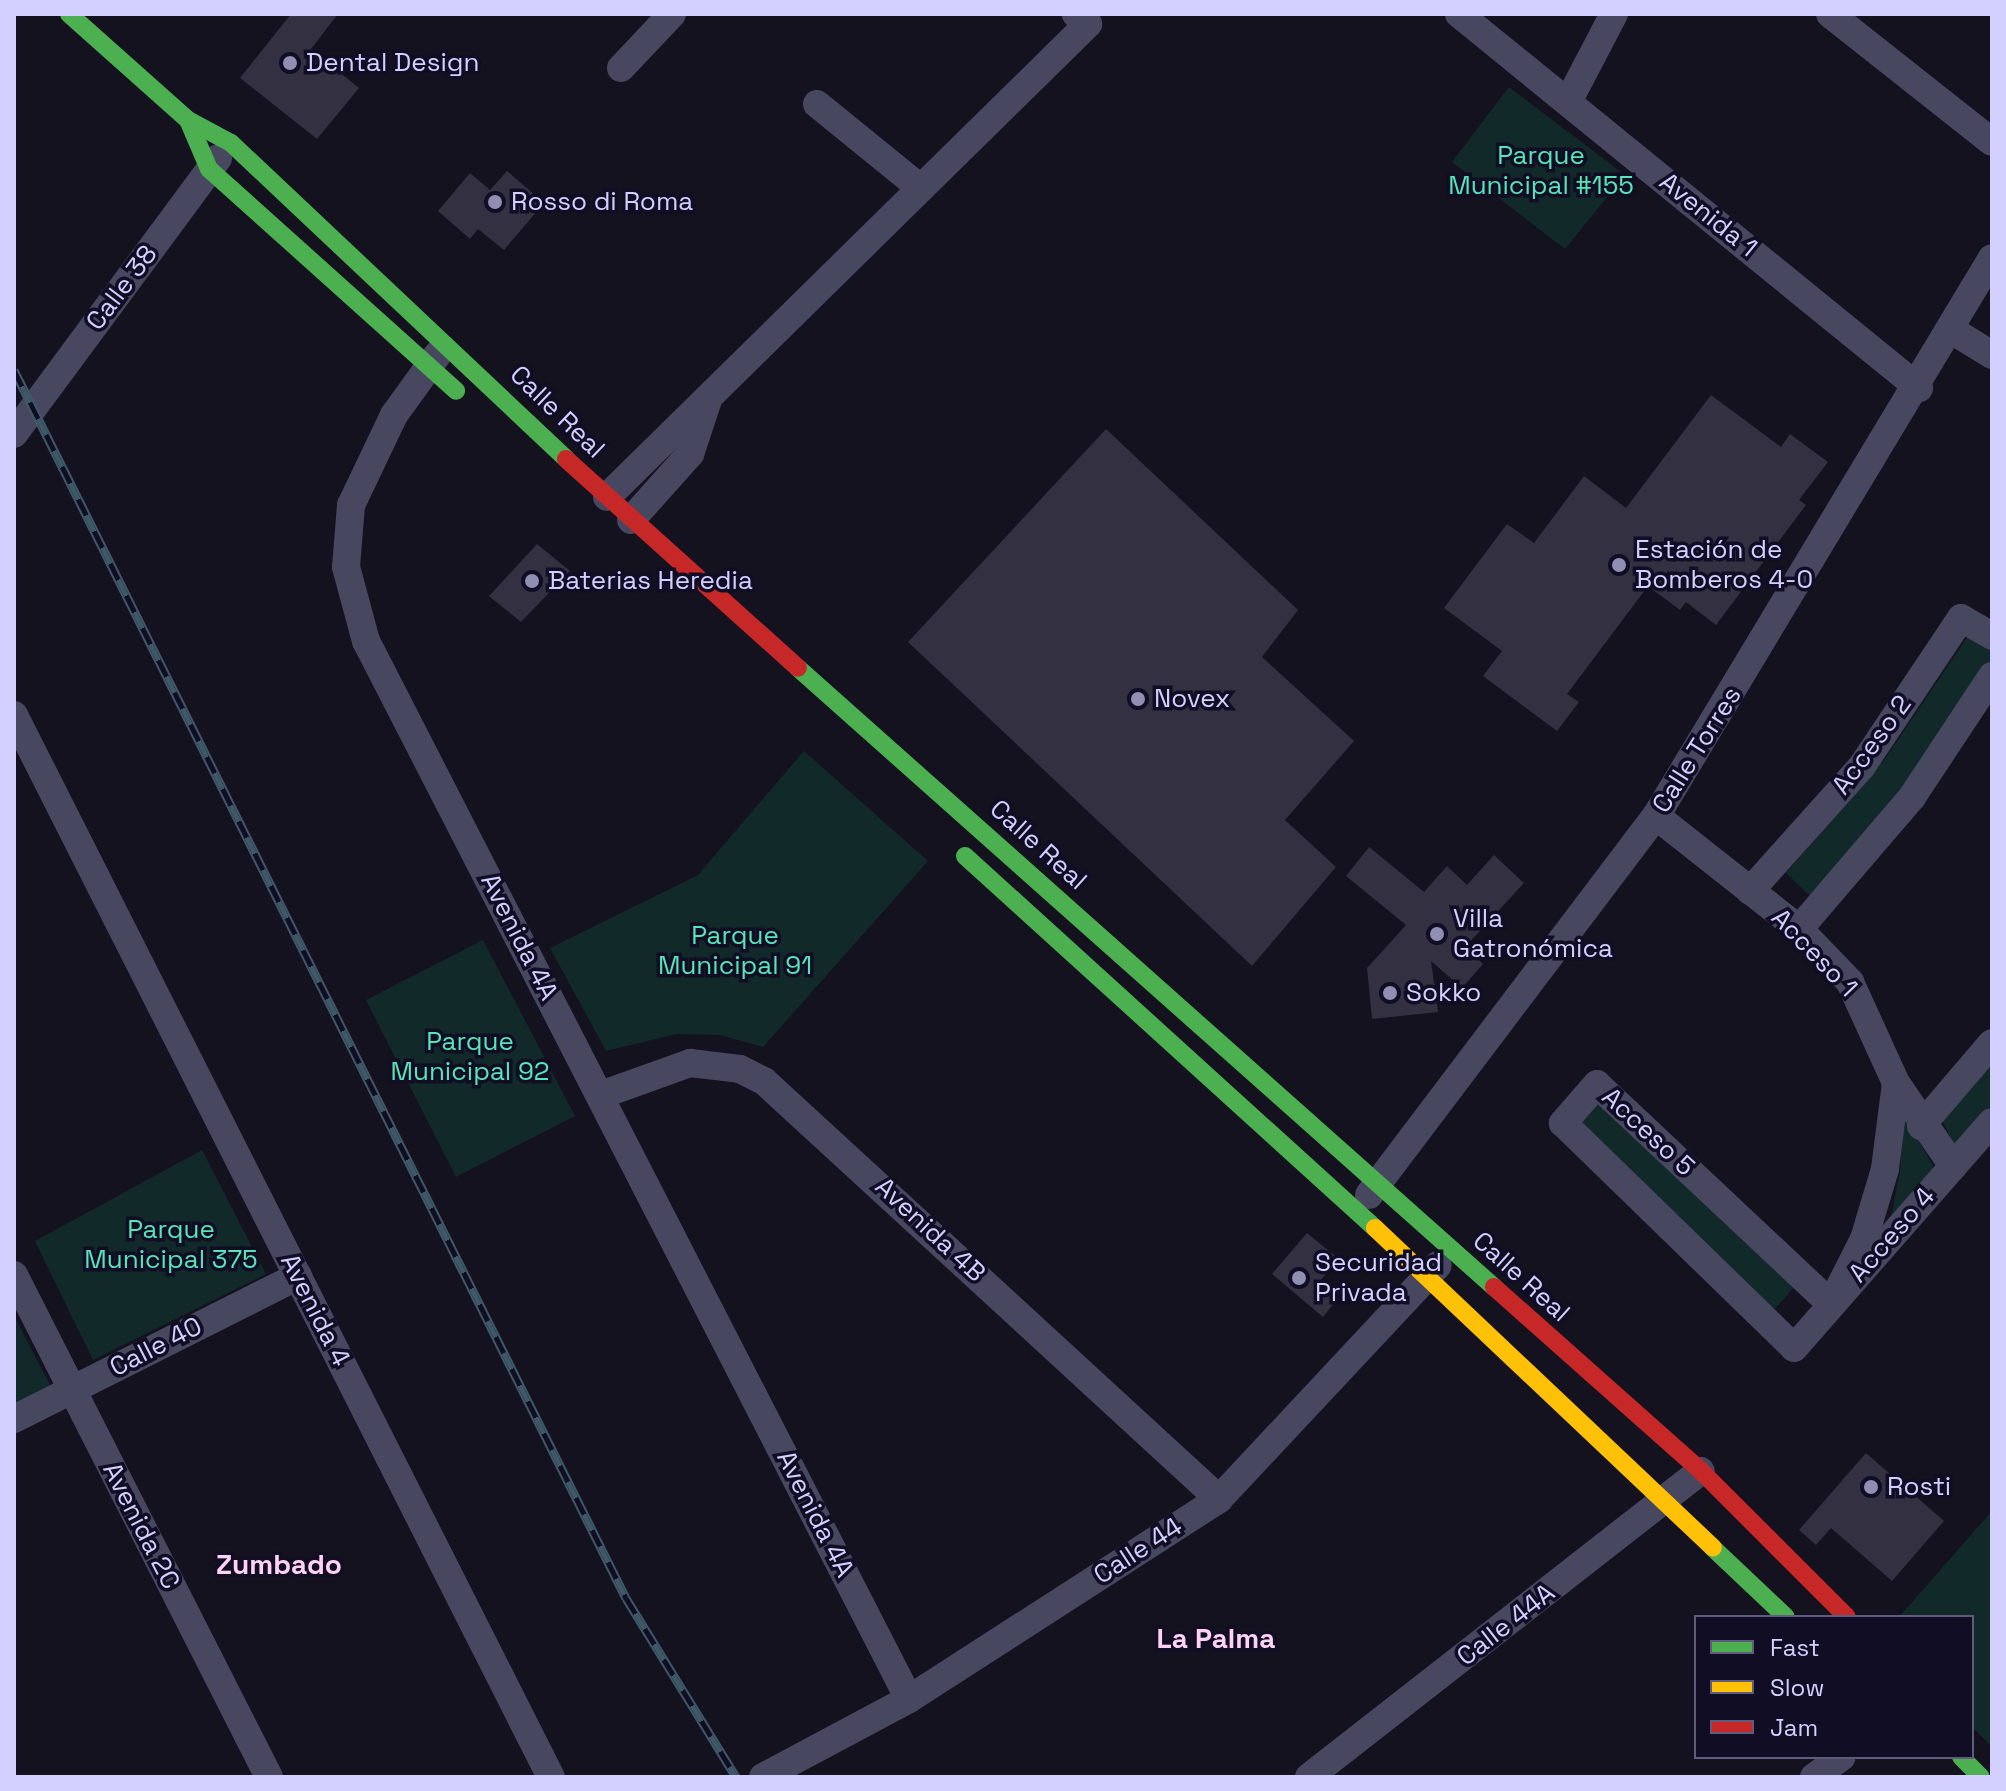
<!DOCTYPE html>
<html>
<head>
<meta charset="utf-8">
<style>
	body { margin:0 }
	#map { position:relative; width:2006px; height:1791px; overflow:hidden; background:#14121f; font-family:"Space Grotesk",sans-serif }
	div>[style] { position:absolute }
	.green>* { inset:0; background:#112a29 }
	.building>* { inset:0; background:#323041 }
	.street>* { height:28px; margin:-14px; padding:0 14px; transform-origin:14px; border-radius:14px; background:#474760 }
	.fast>* { height:18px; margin:-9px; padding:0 9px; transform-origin:9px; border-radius:9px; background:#4caf50 }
	.slow>* { height:18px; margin:-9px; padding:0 9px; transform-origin:9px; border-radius:9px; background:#ffc107 }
	.jam>* { height:18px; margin:-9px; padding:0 9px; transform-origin:9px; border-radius:9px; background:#c62828 }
	.rail>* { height:9px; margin-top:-4.5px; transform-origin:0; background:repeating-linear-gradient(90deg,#100d24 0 18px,#3f5868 0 36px); box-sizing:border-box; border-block:2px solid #3f5868 }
	.dots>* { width:22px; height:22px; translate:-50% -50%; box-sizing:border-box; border:4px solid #100d24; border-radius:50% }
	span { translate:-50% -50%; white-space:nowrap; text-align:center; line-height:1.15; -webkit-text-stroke:7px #100d24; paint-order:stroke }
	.poi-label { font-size:26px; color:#d3d0ff }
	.left { translate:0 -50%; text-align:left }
	.park-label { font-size:26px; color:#57e4b8 }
	.street-label { font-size:26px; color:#d3d0ff }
	.neighbourhood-label { font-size:28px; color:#ffd2f1; font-weight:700 }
	.frame { position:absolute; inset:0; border:16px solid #d3d0ff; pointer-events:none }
	.legend { position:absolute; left:1694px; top:1615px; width:280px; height:144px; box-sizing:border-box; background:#100d24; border:2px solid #5e5b7c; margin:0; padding:10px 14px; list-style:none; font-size:24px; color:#d3d0ff }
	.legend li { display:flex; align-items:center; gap:16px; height:40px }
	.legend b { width:40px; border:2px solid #5e5b7c }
</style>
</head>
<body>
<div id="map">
	<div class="green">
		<div style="clip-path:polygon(1509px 87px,1625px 175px,1565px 249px,1452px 162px)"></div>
		<div style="clip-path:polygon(1968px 636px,1992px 651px,1992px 658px,1907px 784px,1810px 896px,1786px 873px,1885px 759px)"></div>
		<div style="clip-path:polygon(804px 751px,928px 861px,763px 1047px,720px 1035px,676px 1034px,606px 1051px,550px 948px,698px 875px)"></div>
		<div style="clip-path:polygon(483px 940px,575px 1116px,456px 1177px,366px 1000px)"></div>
		<div style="clip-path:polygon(1992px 1058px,1992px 1106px,1956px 1148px,1941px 1118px)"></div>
		<div style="clip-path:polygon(1600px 1098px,1795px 1286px,1772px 1312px,1578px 1126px)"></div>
		<div style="clip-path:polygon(1904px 1117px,1936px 1170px,1890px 1224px,1900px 1171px)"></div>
		<div style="clip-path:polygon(202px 1150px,266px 1274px,93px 1360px,35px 1241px)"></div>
		<div style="clip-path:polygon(14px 1315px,51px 1387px,14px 1406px)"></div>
		<div style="clip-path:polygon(1992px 1511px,1992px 1747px,1972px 1727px,1972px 1617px,1899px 1617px)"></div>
	</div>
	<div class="building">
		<div style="clip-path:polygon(291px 14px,338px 14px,311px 49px,359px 88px,317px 139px,240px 78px)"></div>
		<div style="clip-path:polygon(507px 171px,544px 203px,504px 250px,478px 229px,470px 239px,438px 211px,470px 173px,490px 190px)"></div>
		<div style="clip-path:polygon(1711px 395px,1781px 447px,1790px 434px,1828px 462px,1799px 500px,1806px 505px,1716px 625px,1686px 602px,1680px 610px,1648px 586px,1567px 694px,1579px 702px,1557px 731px,1483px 676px,1502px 651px,1444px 608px,1507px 524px,1534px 543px,1584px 476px,1626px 508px)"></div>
		<div style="clip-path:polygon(1106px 429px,1298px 610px,1262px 657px,1354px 741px,1285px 820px,1336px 867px,1252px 966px,908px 642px)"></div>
		<div style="clip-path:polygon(537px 544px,570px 571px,521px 622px,489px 596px)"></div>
		<div style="clip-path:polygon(1369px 847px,1424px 892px,1447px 866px,1467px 885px,1494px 855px,1524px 883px,1465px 947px,1483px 964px,1462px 988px,1431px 961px,1438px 1012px,1372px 1019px,1367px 968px,1406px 925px,1346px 876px)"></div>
		<div style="clip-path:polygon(1307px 1233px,1339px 1259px,1319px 1282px,1338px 1298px,1323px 1317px,1272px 1274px)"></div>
		<div style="clip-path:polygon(1866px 1453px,1944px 1521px,1892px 1581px,1831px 1528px,1816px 1545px,1799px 1530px)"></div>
	</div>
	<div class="street">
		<div style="left:1459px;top:14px;width:593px;rotate:39.11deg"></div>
		<div style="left:1830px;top:14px;width:206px;rotate:38.3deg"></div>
		<div style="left:621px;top:68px;width:74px;rotate:-46.6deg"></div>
		<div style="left:1569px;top:100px;width:97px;rotate:-62.4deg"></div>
		<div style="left:817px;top:104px;width:132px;rotate:39.1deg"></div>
		<div style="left:1953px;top:331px;width:46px;rotate:31.6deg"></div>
		<div style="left:438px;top:354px;width:75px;rotate:125.8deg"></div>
		<div style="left:394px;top:415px;width:100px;rotate:115.5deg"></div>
		<div style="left:351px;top:505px;width:62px;rotate:94.6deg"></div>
		<div style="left:346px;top:567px;width:77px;rotate:74.9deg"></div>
		<div style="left:366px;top:641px;width:1189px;rotate:62.83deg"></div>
		<div style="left:14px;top:434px;width:343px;rotate:-53.5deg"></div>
		<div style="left:607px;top:497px;width:675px;rotate:-44.52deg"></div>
		<div style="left:1088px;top:24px;width:16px;rotate:-140deg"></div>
		<div style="left:631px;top:520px;width:89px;rotate:-48.2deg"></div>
		<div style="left:690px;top:454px;width:57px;rotate:-71.6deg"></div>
		<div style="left:14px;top:715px;width:1190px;rotate:63.18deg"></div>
		<div style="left:1656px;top:816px;width:182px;rotate:38.3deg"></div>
		<div style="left:1799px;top:929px;width:74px;rotate:46.1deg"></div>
		<div style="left:1850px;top:982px;width:111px;rotate:65.5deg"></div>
		<div style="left:1896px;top:1083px;width:101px;rotate:55.5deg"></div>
		<div style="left:1750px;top:891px;width:168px;rotate:-48.1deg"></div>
		<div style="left:1862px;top:766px;width:178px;rotate:-56.2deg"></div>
		<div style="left:1961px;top:618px;width:36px;rotate:30deg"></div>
		<div style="left:1799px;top:929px;width:174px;rotate:-49.4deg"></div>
		<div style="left:1912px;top:797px;width:145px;rotate:-56.5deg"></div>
		<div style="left:1896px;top:1083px;width:87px;rotate:97.3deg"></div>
		<div style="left:1885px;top:1169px;width:73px;rotate:106.7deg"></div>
		<div style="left:1864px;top:1239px;width:73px;rotate:116.9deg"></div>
		<div style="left:1831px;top:1304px;width:321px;rotate:-136.8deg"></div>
		<div style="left:1597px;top:1084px;width:52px;rotate:131.1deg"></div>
		<div style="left:1563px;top:1123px;width:322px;rotate:44.2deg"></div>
		<div style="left:1794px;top:1348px;width:300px;rotate:-48.8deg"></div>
		<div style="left:601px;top:1095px;width:95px;rotate:-19.8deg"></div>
		<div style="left:690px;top:1063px;width:50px;rotate:6.8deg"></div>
		<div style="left:740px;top:1069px;width:27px;rotate:27deg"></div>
		<div style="left:764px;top:1081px;width:618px;rotate:42.57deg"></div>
		<div style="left:1921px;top:1126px;width:109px;rotate:-49.5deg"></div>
		<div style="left:1369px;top:1195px;width:475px;rotate:-52.9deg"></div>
		<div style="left:1656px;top:816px;width:651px;rotate:-58.95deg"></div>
		<div style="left:14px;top:1275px;width:563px;rotate:63.07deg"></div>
		<div style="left:14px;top:1419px;width:318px;rotate:-26.7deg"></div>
		<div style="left:763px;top:1777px;width:166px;rotate:-28.1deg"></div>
		<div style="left:909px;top:1699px;width:369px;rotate:-32.8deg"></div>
		<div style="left:1219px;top:1499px;width:320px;rotate:-46.9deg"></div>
		<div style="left:1309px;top:1777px;width:497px;rotate:-38deg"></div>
		<div style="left:1814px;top:1777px;width:34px;rotate:-36deg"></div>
	</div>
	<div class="fast">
		<div style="left:69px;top:14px;width:159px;rotate:41.7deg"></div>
		<div style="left:188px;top:120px;width:49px;rotate:28.1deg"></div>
		<div style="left:231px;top:143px;width:461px;rotate:43.3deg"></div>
		<div style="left:188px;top:120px;width:53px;rotate:66.8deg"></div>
		<div style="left:209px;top:169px;width:332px;rotate:41.9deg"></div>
		<div style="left:798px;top:668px;width:931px;rotate:41.65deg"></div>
		<div style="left:965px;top:856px;width:554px;rotate:42.22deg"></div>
		<div style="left:1713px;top:1548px;width:100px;rotate:43.4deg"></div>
		<div style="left:1961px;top:1757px;width:28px;rotate:45deg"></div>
	</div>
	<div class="slow">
		<div style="left:1375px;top:1228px;width:465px;rotate:43.4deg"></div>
	</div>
	<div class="jam">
		<div style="left:566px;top:459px;width:312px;rotate:42deg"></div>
		<div style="left:1494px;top:1287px;width:277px;rotate:41.6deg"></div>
		<div style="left:1701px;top:1471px;width:206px;rotate:45deg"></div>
	</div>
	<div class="rail">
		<div style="left:14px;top:370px;width:1372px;rotate:63.51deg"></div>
		<div style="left:626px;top:1598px;width:210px;rotate:58.4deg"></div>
	</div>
	<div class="dots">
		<div style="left:290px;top:63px;background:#908eb1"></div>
		<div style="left:495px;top:202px;background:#908eb1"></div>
		<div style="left:1619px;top:565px;background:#908eb1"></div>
		<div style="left:532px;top:581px;background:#908eb1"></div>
		<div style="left:1138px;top:699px;background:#908eb1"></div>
		<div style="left:1437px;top:934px;background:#908eb1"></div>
		<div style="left:1390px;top:993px;background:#908eb1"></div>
		<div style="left:1299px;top:1278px;background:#908eb1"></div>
		<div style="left:1871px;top:1487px;background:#908eb1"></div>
	</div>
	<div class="poi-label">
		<span class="left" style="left:306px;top:63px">Dental Design</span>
		<span class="left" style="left:511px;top:202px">Rosso di Roma</span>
		<span class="left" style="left:1635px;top:565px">Estación de<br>Bomberos 4-0</span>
		<span class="left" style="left:548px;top:581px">Baterias Heredia</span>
		<span class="left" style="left:1154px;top:699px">Novex</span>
		<span class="left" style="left:1453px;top:934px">Villa<br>Gatronómica</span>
		<span class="left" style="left:1406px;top:993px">Sokko</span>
		<span class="left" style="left:1315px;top:1278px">Securidad<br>Privada</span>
		<span class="left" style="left:1887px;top:1487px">Rosti</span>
	</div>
	<div class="park-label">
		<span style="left:1541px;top:171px">Parque<br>Municipal #155</span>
		<span style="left:735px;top:951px">Parque<br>Municipal 91</span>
		<span style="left:470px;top:1057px">Parque<br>Municipal 92</span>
		<span style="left:171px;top:1245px">Parque<br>Municipal 375</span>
	</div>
	<div class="street-label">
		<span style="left:1708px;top:215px;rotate:39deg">Avenida 1</span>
		<span style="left:122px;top:288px;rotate:-53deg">Calle 38</span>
		<span style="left:557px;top:412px;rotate:44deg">Calle Real</span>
		<span style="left:1872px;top:745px;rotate:-54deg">Acceso 2</span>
		<span style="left:1697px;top:750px;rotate:-58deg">Calle Torres</span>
		<span style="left:1038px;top:845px;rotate:42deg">Calle Real</span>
		<span style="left:519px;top:937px;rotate:63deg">Avenida 4A</span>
		<span style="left:1814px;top:953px;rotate:46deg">Acceso 1</span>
		<span style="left:1648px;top:1132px;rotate:43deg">Acceso 5</span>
		<span style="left:930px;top:1230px;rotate:43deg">Avenida 4B</span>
		<span style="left:1892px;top:1235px;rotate:-49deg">Acceso 4</span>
		<span style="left:1521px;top:1277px;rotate:42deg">Calle Real</span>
		<span style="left:315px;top:1310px;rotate:63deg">Avenida 4</span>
		<span style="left:156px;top:1347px;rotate:-27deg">Calle 40</span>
		<span style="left:815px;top:1514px;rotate:63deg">Avenida 4A</span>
		<span style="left:141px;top:1526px;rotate:63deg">Avenida 2C</span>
		<span style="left:1138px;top:1551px;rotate:-33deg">Calle 44</span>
		<span style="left:1506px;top:1625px;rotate:-38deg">Calle 44A</span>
	</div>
	<div class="neighbourhood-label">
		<span style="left:279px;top:1564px">Zumbado</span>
		<span style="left:1216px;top:1638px">La Palma</span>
	</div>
	<div class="frame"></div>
	<ul class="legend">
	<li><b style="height:10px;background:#4caf50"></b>Fast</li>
	<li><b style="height:10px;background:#ffc107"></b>Slow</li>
	<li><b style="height:10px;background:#c62828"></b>Jam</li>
	</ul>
</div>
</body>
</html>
